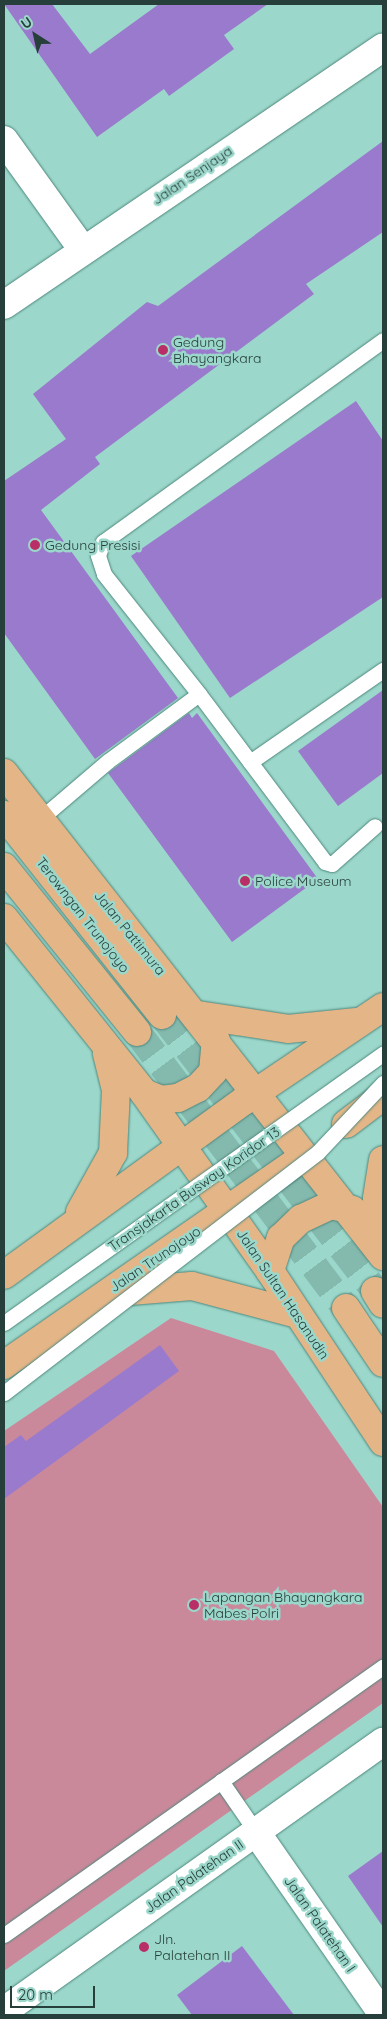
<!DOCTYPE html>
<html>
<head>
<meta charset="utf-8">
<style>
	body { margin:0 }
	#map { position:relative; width:387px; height:2019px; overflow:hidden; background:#9cd7cb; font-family:Quicksand,sans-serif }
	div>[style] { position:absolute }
	.green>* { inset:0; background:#ca899b }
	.building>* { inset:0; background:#9a7acc }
	.primary-tunnel>* { height:28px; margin-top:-14px; transform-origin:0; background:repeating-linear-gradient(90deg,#84b9ae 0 28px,transparent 0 42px) }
	.roads { filter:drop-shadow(0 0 1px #4e877d) drop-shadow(0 0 1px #4e877d) }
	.service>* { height:15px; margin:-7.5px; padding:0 7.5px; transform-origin:7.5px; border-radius:7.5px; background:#fff }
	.minor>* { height:28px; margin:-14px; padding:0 14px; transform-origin:14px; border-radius:14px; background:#fff }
	.primary>* { height:28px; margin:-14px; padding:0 14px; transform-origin:14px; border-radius:14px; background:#e4b587 }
	.bridges { filter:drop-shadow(0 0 1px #4e877d) drop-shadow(0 0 1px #4e877d) }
	.service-bridge>* { height:15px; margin:-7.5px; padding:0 7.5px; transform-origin:7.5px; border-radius:7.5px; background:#fff }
	.dots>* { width:14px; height:14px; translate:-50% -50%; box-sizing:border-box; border:2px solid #9cd7cb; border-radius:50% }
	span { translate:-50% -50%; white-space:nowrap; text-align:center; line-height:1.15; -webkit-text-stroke:5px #9cd7cb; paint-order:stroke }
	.street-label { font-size:14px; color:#263f3a }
	.poi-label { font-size:14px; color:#263f3a }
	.left { translate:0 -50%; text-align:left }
	.frame { position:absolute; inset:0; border:5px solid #263f3a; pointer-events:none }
	.north { position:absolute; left:10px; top:10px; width:50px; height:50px; -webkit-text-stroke:4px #9cd7cb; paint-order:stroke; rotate:325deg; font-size:14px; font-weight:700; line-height:20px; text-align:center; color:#263f3a }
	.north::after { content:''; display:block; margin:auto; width:18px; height:22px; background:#263f3a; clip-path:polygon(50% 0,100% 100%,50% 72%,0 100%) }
	.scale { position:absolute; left:10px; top:1986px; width:85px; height:22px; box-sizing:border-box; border:2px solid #263f3a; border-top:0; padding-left:6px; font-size:15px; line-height:18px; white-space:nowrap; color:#263f3a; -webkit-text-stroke:4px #9cd7cb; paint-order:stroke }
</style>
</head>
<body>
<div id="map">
	<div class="green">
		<div style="clip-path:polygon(171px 1318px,274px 1351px,383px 1507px,383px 1703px,4px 1971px,4px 1431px)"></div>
	</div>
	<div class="building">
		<div style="clip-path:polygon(4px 4px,52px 4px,90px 54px,159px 4px,268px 4px,224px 35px,234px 49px,169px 96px,164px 89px,97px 137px)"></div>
		<div style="clip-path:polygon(383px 141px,383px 232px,306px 284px,314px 294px,95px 457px,100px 464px,41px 510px,178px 698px,95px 759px,4px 633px,4px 481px,66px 439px,33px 394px,147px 302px,158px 306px)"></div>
		<div style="clip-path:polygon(356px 401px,383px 441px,383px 597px,230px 698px,131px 556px)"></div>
		<div style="clip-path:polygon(383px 690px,383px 773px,338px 806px,298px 751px)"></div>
		<div style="clip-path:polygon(189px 713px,192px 718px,197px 713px,318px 879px,232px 942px,108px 773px)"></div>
		<div style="clip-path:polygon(160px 1345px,179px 1371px,4px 1499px,4px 1447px,21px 1435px,26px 1441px)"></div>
		<div style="clip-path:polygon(383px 1851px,383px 1927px,348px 1876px)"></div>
		<div style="clip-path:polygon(242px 1946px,294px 2015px,192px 2015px,177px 1995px)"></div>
	</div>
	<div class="primary-tunnel">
		<div style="left:162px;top:1015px;width:349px;rotate:52.3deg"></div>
		<div style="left:137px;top:1032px;width:346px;rotate:52.9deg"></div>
	</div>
	<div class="roads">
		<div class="service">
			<div style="left:199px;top:694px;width:210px;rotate:53.1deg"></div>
			<div style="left:325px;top:862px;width:7px;rotate:16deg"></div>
			<div style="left:332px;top:864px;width:57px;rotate:-41.5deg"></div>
			<div style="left:250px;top:762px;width:162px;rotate:-34.7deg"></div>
			<div style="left:40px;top:819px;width:89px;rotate:-40.5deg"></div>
			<div style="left:108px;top:761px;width:113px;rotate:-36.4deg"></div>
			<div style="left:199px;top:694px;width:153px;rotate:-128.4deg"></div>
			<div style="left:104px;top:574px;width:20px;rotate:-108deg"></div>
			<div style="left:98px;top:555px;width:14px;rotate:-69deg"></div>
			<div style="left:103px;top:542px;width:345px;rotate:-35.8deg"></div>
			<div style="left:221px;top:1781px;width:62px;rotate:55.5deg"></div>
			<div style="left:4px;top:1935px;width:464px;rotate:-35.3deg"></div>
		</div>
		<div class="minor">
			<div style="left:4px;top:140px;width:135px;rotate:54.3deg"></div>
			<div style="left:4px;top:305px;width:458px;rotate:-34.2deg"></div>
			<div style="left:256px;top:1832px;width:223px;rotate:55.2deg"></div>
			<div style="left:4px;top:2011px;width:465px;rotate:-35.4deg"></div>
		</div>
		<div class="primary">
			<div style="left:4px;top:773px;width:614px;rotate:51.88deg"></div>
			<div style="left:4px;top:815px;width:255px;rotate:51.7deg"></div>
			<div style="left:4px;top:867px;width:212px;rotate:51.1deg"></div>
			<div style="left:4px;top:918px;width:224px;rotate:51.3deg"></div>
			<div style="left:144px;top:1093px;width:218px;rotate:54.7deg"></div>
			<div style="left:270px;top:1271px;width:205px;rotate:56.5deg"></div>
			<div style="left:198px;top:1015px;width:91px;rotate:8.8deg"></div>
			<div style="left:288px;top:1029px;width:69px;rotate:-5.8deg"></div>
			<div style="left:144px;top:1093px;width:18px;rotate:22deg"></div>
			<div style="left:161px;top:1100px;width:17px;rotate:-7deg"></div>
			<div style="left:178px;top:1098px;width:22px;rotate:-27deg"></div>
			<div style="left:198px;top:1088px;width:22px;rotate:-47deg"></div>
			<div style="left:213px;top:1072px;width:32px;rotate:-85deg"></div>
			<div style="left:346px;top:1124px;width:46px;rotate:-37.1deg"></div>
			<div style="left:383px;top:1160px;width:39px;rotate:99deg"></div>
			<div style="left:377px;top:1199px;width:24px;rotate:75deg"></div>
			<div style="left:80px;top:1212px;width:68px;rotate:-60.8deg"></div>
			<div style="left:113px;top:1153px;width:63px;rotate:-87.3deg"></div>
			<div style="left:116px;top:1090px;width:38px;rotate:-104deg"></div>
			<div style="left:270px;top:1271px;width:35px;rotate:-72deg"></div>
			<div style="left:281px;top:1238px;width:28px;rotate:-44deg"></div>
			<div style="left:301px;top:1219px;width:33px;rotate:-25deg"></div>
			<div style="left:331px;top:1205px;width:22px;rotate:13deg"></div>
			<div style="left:4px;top:1275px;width:298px;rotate:-36deg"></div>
			<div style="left:245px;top:1100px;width:166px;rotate:-34deg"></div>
			<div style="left:375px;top:1291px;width:15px;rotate:58deg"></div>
			<div style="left:118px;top:1292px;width:74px;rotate:-4.6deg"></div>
			<div style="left:192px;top:1286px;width:109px;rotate:14.9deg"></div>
			<div style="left:346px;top:1308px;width:66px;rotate:56.1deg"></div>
			<div style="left:4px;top:1365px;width:351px;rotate:-34.8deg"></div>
		</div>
	</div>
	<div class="bridges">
		<div class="service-bridge">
			<div style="left:4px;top:1323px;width:465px;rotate:-35.4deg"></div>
			<div style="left:4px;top:1393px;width:396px;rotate:-37.5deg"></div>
			<div style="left:318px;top:1152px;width:95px;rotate:-46.7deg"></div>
		</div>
	</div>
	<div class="dots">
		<div style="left:163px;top:350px;background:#b92e66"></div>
		<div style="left:35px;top:545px;background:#b92e66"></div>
		<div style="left:245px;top:881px;background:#b92e66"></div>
		<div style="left:194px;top:1605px;background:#b92e66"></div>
		<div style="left:144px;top:1947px;background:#b92e66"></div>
	</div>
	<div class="street-label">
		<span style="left:192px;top:175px;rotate:-34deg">Jalan Senjaya</span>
		<span style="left:83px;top:915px;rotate:52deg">Terowngan Trunojoyo</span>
		<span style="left:130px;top:933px;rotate:51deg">Jalan Pattimura</span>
		<span style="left:194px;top:1189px;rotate:-35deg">Transjakarta Busway Koridor 13</span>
		<span style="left:155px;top:1259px;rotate:-34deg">Jalan Trunojoyo</span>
		<span style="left:283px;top:1294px;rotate:56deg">Jalan Sultan Hasanudin</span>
		<span style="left:194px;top:1876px;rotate:-35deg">Jalan Palatehan II</span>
		<span style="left:320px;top:1924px;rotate:55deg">Jalan Palatehan I</span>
	</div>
	<div class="poi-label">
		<span class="left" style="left:173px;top:350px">Gedung<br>Bhayangkara</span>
		<span class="left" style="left:45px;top:545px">Gedung Presisi</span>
		<span class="left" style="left:255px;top:881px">Police Museum</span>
		<span class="left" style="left:204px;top:1605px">Lapangan Bhayangkara<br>Mabes Polri</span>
		<span class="left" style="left:154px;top:1947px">Jln.<br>Palatehan II</span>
	</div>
	<div class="frame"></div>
	<div class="north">U</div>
	<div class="scale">20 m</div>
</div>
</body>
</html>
